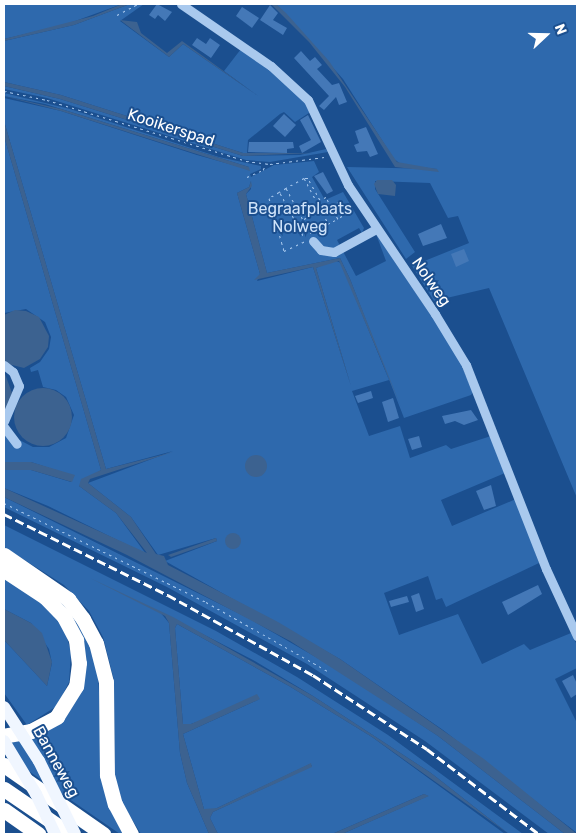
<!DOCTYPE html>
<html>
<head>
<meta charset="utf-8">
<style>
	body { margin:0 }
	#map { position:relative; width:581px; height:838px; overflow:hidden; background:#1b4f8f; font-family:Rubik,sans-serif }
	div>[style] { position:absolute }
	.green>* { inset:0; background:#2e69ad }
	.water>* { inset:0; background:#3c6290 }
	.round { border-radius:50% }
	.building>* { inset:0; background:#4478b7 }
	.path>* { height:1px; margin-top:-0.5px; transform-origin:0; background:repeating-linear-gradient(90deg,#a9c9ee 0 2.5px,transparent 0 6.5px) }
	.minor>* { height:9px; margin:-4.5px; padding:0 4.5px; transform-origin:4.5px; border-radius:4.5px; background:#a9c9ee }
	.highway>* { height:15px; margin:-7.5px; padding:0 7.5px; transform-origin:7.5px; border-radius:7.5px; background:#fff }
	.rail>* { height:2.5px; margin-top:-1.25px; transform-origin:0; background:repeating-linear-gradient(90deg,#fff 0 9px,transparent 0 13px) }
	.major-bridge>* { height:12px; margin:-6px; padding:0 6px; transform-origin:6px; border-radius:6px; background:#f0f6ff }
	span { translate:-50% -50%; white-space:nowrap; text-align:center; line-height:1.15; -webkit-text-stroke:4px #1b4f8f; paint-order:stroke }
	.street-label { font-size:16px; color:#fff }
	.park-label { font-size:16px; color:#cfe3fa }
	.frame { position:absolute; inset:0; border:5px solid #fff; pointer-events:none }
	.north { position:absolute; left:521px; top:10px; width:50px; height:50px; -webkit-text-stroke:4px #1b4f8f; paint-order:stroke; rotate:69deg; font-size:14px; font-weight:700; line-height:20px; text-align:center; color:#fff }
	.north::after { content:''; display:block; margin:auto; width:18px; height:22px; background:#fff; clip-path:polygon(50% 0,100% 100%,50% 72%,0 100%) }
</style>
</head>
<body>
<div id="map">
	<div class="green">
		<div style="clip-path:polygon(4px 4px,73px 5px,122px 4px,67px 24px,4px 39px)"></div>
		<div style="clip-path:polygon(130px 4px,144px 4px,120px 21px,169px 57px,183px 44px,258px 96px,224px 71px,241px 49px,288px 84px,312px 111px,295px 122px,284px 112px,280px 114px,248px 140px,247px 153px,243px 153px,61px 95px,4px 82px,4px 41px,74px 25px)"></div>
		<div style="clip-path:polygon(276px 4px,577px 4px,577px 498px,489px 288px,434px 301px,412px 266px,469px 243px,458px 216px,448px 218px,430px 183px,375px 181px,375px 189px,415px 252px,406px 259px,347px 167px,437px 169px,402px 165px,394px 159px,343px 79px)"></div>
		<div style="clip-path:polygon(4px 86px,60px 99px,243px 156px,300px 155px,326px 149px,328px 152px,270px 162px,246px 160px,47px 98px,4px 89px)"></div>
		<div style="clip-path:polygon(4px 93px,70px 109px,219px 157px,261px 166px,261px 169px,250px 174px,251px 177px,274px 165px,314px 161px,319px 172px,312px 177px,325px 200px,343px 192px,364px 228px,362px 233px,359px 228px,337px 240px,356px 276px,386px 261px,376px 234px,455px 351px,473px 392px,471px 395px,404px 418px,350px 279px,340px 258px,267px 273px,246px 194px,251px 189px,251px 181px,249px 187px,237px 193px,260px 274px,257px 281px,313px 267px,351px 386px,316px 268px,334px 260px,341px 263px,389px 380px,352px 391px,369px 436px,400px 426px,410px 458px,446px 445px,451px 449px,491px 436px,505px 473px,441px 500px,452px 526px,516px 499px,539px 563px,446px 607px,442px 598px,436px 600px,428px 576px,384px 593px,399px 635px,458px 614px,482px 664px,524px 644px,530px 650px,571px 633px,577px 645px,577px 668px,555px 679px,577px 723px,577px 833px,443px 730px,340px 659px,165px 561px,217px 541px,216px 538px,158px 555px,131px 517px,88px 483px,173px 451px,106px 469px,4px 121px,4px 98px,61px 111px,197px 155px,247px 169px,249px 167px,45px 104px,4px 96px)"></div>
		<div style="clip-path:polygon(4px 136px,101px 470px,79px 486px,116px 513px,146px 554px,48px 506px,4px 488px,4px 470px,31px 470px,71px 482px,74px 476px,31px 462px,4px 462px,4px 432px,33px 447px,49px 447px,66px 438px,74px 415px,66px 397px,56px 390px,43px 387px,38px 370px,31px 372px,30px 368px,40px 362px,49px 349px,51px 337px,45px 322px,26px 309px,4px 313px)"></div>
		<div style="clip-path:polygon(4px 497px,248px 618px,340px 671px,438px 736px,565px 834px,549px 834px,425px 741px,307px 664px,167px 587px,4px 507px)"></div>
		<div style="clip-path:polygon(4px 525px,216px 631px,297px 677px,388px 735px,523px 834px,509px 834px,431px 773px,313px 696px,253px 660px,160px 612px,169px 623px,180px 753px,187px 783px,209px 834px,141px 834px,123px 805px,115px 778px,114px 680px,103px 637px,89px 611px,64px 585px,4px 547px)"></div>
		<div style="clip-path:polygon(4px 577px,29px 592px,57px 618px,66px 633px,71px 653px,69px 682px,57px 706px,27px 725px,4px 693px,4px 640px,47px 686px,52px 663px,49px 649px,31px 623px,4px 609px)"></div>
		<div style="clip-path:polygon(54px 600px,64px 600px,97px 654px,102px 751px,128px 834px,120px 834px,4px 754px,4px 741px,44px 730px,82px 671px)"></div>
		<div style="clip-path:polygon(177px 624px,289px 686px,372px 737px,505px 834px,342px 834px,428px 796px,424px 794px,332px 834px,218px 834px,210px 818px,213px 812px,312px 766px,310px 764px,217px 808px,207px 812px,204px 809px,183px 734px,260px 699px,191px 724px,183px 724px,175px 628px)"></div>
	</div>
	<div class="water">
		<div style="clip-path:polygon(122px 4px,130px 4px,74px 25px,4px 41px,4px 39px,93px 16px)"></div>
		<div style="clip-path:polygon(271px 4px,276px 4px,286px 13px,329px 61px,397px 162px,437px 169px,439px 172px,395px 167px,345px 87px,309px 42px)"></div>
		<div style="clip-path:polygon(120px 20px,137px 22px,141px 33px,167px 53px,182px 41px,258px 96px,183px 44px,169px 57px)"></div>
		<div style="clip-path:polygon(4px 82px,61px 95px,243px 153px,313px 153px,243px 156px,60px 99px,4px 86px)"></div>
		<div style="clip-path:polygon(4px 96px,61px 109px,249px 167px,250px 171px,61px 111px)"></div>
		<div style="clip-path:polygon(4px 121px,106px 469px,173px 452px,90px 479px,88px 483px,131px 517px,156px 554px,164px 556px,168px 565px,278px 622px,340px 659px,484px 759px,577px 834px,565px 834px,438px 736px,290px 641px,127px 555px,4px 497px,4px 488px,147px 553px,116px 513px,79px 486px,81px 479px,101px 470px,4px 136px)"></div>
		<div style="clip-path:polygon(377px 180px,392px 180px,396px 185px,395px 196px,378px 194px,374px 184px)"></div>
		<div style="clip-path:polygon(251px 181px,252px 186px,246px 194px,267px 273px,340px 258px,350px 279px,401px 407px,339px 261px,316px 268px,351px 386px,313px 267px,254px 280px,260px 274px,237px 193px,249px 187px)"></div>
		<div style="clip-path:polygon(15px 310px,26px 311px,39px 317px,49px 336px,48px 347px,40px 359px,24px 368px,4px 363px,4px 315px)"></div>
		<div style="clip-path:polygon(4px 371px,12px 393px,4px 414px)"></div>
		<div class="round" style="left:14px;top:388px;width:58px;height:58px"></div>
		<div class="round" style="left:245px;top:455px;width:22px;height:22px"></div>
		<div style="clip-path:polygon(4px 462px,31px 462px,75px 475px,72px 482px,31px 470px,4px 470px)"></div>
		<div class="round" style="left:225px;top:533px;width:16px;height:16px"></div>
		<div style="clip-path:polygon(216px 538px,217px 541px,171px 557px,168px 555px)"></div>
		<div style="clip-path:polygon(90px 578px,173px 617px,313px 696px,431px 773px,509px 834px,372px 737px,289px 686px,177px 624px,175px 628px,183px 724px,191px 724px,257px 694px,260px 699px,183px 734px,204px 809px,217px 808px,311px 763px,312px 767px,213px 812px,210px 818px,218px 834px,209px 834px,187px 783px,180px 753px,169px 623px,165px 616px)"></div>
		<div style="clip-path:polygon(4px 609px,31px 623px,42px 633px,52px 662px,47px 686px,4px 640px)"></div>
		<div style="clip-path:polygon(424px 794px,429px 796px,342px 834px,332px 834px)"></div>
	</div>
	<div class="building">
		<div style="clip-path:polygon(157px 4px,172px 12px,165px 21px,158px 15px,155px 19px,149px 15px)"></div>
		<div style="clip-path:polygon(270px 5px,278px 13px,273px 20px,287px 28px,283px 35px,260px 20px)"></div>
		<div style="clip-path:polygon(242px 7px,259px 18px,252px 28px,236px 16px)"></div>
		<div style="clip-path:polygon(197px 38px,206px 44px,210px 38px,220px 45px,211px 58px,192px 45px)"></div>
		<div style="clip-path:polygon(301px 51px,310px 61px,315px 57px,322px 65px,317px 69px,332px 85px,339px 83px,347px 102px,339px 105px,336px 97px,324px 110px,319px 106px,329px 96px,294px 58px)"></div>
		<div style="clip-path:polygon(284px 114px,296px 125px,285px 137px,273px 126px)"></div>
		<div style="clip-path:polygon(308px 115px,321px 142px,302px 153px,299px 146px,311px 140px,300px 120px)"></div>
		<div style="clip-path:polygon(366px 127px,378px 154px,370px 157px,367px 151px,357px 152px,354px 145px,359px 143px,355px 131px)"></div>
		<div style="clip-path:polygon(249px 142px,293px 142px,294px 148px,287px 149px,287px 153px,248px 152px)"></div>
		<div style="clip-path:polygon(323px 172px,333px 191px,327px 194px,314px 176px)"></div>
		<div style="clip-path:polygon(441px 224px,447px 238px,423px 246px,418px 234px)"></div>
		<div style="clip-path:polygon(464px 249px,469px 261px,456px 267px,451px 254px)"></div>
		<div style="clip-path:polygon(371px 391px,373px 398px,358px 403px,355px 396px)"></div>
		<div style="clip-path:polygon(393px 398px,399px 418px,388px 422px,382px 402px)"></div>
		<div style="clip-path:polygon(471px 410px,478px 420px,464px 425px,455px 421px,445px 424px,442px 416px)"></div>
		<div style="clip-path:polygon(419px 436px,422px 447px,412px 450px,408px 439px)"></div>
		<div style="clip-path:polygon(491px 485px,496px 506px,484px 510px,476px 491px)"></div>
		<div style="clip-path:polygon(538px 585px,542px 594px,508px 615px,502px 602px)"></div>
		<div style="clip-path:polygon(419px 593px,424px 609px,416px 612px,411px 596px)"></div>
		<div style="clip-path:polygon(407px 596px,409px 602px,391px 607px,389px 601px)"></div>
		<div style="clip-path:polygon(573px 675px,577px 684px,577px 694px,571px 698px,562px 681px)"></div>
	</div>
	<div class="path">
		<div style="left:117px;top:15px;width:24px;rotate:-28deg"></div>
		<div style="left:4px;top:91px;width:44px;rotate:11.8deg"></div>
		<div style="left:47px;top:100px;width:208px;rotate:17deg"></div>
		<div style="left:246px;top:161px;width:24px;rotate:7deg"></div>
		<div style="left:270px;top:164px;width:55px;rotate:-7.3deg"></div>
		<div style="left:247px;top:177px;width:17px;rotate:-24deg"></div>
		<div style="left:263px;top:170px;width:7px;rotate:-63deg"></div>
		<div style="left:304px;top:178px;width:51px;rotate:61.9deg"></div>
		<div style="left:286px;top:188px;width:51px;rotate:61.9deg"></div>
		<div style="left:310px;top:233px;width:31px;rotate:-27deg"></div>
		<div style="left:338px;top:219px;width:25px;rotate:-119deg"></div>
		<div style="left:326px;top:197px;width:7px;rotate:153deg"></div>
		<div style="left:320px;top:200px;width:25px;rotate:-119deg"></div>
		<div style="left:308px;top:178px;width:4px;rotate:180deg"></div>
		<div style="left:304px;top:178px;width:21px;rotate:151deg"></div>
		<div style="left:286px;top:188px;width:8px;rotate:150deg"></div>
		<div style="left:279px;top:192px;width:12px;rotate:149deg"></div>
		<div style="left:269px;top:198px;width:55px;rotate:74.2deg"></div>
		<div style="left:284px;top:251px;width:23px;rotate:-25deg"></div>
		<div style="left:280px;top:193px;width:50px;rotate:61.4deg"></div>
		<div style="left:331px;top:206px;width:11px;rotate:-27deg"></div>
		<div style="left:341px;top:201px;width:14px;rotate:60deg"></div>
		<div style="left:348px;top:213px;width:11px;rotate:153deg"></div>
		<div style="left:304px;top:219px;width:18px;rotate:-29deg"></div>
		<div style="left:4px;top:503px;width:225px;rotate:26.1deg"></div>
		<div style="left:206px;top:602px;width:142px;rotate:29.6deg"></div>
	</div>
	<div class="minor">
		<div style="left:181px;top:4px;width:109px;rotate:34.6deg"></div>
		<div style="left:271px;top:66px;width:50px;rotate:42.6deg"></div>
		<div style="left:308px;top:100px;width:94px;rotate:64.8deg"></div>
		<div style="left:348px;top:185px;width:156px;rotate:56deg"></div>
		<div style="left:435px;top:314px;width:60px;rotate:58.7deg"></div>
		<div style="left:466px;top:365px;width:219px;rotate:68.6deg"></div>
		<div style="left:546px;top:569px;width:74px;rotate:65.2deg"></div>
		<div style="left:313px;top:241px;width:12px;rotate:48deg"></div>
		<div style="left:321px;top:250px;width:13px;rotate:9deg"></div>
		<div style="left:334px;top:252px;width:48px;rotate:-28.7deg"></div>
		<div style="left:4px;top:365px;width:11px;rotate:38deg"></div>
		<div style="left:13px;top:372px;width:15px;rotate:67deg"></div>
		<div style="left:19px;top:386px;width:38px;rotate:113deg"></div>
		<div style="left:4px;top:427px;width:21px;rotate:53deg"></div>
	</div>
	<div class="highway">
		<div style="left:4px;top:555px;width:78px;rotate:34.5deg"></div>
		<div style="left:68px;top:599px;width:25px;rotate:53deg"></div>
		<div style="left:83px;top:619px;width:27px;rotate:62deg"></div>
		<div style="left:96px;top:643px;width:40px;rotate:75.6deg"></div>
		<div style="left:106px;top:682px;width:93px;rotate:89.4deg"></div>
		<div style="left:107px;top:775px;width:30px;rotate:75deg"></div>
		<div style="left:115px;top:804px;width:34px;rotate:62deg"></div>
		<div style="left:4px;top:570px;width:49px;rotate:33.4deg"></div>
		<div style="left:45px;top:597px;width:28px;rotate:46deg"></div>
		<div style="left:64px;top:617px;width:26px;rotate:62deg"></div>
		<div style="left:76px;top:640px;width:23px;rotate:83deg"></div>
		<div style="left:79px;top:663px;width:23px;rotate:97deg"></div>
		<div style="left:76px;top:686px;width:36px;rotate:122deg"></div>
		<div style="left:57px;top:717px;width:30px;rotate:152deg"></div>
		<div style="left:31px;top:731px;width:27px;rotate:170deg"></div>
		<div style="left:4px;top:765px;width:121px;rotate:34.9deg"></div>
		<div style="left:4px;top:789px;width:80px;rotate:34.3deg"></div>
		<div style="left:4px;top:810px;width:42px;rotate:35.2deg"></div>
	</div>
	<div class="rail">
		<div style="left:4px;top:514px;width:183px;rotate:26.3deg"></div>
		<div style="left:168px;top:595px;width:166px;rotate:28.9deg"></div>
		<div style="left:313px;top:675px;width:136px;rotate:33deg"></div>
		<div style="left:427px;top:749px;width:141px;rotate:37.2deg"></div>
	</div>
	<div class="major-bridge">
		<div style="left:4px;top:707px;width:64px;rotate:57.1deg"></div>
		<div style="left:39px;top:761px;width:81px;rotate:63.7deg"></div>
		<div style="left:4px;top:741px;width:62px;rotate:58.9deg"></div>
		<div style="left:36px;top:794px;width:44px;rotate:64.6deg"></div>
	</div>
	<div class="street-label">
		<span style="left:171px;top:128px;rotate:18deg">Kooikerspad</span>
		<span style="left:431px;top:282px;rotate:55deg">Nolweg</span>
		<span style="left:56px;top:762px;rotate:61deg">Banneweg</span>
	</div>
	<div class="park-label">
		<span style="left:300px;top:218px">Begraafplaats<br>Nolweg</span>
	</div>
	<div class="frame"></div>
	<div class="north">N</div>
</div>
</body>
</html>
